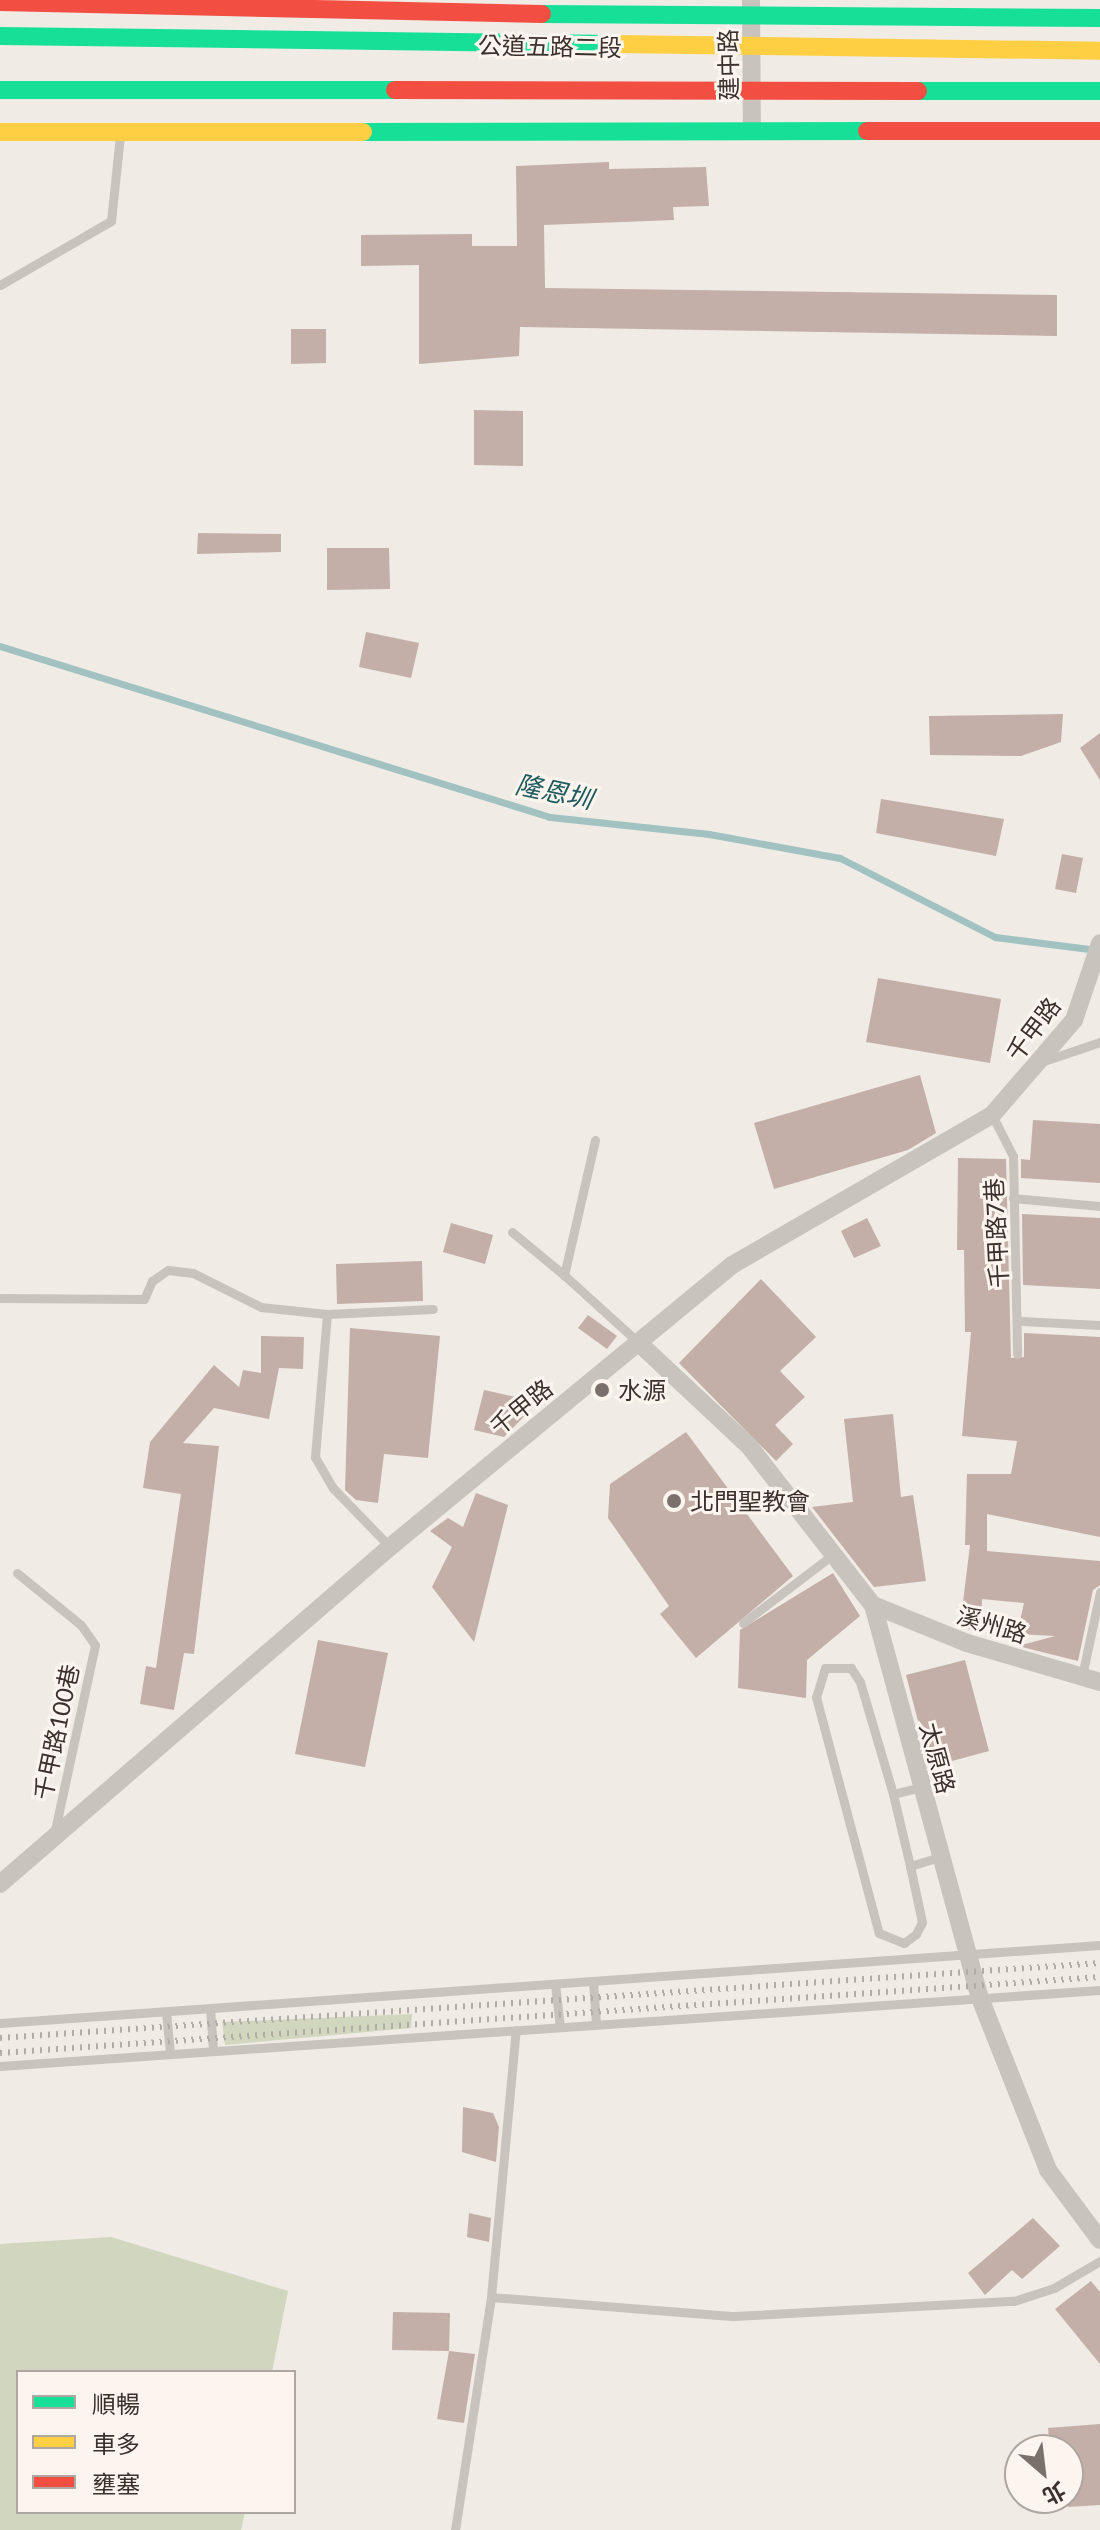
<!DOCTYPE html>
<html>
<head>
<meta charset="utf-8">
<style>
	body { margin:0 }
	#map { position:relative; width:1100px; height:2530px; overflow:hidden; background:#f0ebe5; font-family:Lato,"Noto Sans TC",sans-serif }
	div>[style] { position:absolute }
	.green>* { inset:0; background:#d1d6bf }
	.stream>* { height:7px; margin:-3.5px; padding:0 3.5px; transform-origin:3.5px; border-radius:3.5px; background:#a1c2c1 }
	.building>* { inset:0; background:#c3afa7 }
	.lane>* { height:9px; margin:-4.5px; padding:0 4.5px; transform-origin:4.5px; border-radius:4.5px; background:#c9c3be }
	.street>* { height:18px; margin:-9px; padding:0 9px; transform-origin:9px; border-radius:9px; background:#c9c3be }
	.fast>* { height:18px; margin:-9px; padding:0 9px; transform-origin:9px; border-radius:9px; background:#16e098 }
	.slow>* { height:18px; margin:-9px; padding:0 9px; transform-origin:9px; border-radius:9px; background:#ffcf43 }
	.jam>* { height:18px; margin:-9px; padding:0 9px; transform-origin:9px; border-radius:9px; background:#f24e42 }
	.rail>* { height:6px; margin-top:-3px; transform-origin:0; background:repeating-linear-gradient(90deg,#b1aca8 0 2px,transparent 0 8px) }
	.dots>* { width:22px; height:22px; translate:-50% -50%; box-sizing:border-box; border:4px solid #fbf5ee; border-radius:50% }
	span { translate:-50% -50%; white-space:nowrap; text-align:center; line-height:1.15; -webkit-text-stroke:6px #fbf5ee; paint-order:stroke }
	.street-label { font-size:24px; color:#3b302b }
	.poi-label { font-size:24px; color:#3b302b }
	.left { translate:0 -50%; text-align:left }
	.water-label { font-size:26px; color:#1f5a5e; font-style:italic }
	.legend { position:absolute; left:16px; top:2370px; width:280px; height:144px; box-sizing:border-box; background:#fbf5ee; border:2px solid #aea6a0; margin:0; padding:10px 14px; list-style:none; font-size:24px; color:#3b302b }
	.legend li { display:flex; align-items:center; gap:16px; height:40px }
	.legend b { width:40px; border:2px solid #aea6a0 }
	.north { position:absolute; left:1004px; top:2434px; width:80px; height:80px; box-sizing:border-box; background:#fbf5ee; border:2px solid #aea6a0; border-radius:50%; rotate:152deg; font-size:22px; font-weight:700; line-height:32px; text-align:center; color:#3b302b }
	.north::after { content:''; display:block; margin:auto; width:28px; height:36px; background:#7a716c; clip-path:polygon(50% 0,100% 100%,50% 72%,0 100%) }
</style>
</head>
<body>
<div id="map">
	<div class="green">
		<div style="clip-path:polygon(412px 2014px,411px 2028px,225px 2045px,222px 2022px)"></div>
		<div style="clip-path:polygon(111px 2237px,288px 2291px,272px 2372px,18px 2372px,18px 2512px,245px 2512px,241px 2530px,0 2530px,0 2244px)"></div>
	</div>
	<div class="stream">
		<div style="left:0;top:646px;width:576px;rotate:17.27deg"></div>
		<div style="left:550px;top:817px;width:160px;rotate:6.1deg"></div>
		<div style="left:709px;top:834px;width:133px;rotate:10.4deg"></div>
		<div style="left:840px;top:858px;width:174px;rotate:27deg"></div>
		<div style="left:995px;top:937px;width:103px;rotate:7.3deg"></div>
	</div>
	<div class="building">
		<div style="clip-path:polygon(609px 162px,609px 169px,706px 167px,709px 206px,673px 207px,674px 220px,544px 225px,545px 288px,1057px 295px,1057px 336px,520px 327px,519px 356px,419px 364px,419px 265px,361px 266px,361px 235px,472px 234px,472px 246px,517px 246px,516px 166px)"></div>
		<div style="clip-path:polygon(291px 329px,326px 329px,326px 363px,291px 364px)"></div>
		<div style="clip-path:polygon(474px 410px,523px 411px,523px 466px,474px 465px)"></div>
		<div style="clip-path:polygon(198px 533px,281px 534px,281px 552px,197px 554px)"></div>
		<div style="clip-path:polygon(327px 548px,389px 548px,390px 589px,327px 590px)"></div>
		<div style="clip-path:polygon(366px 632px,419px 643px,411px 678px,359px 667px)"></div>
		<div style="clip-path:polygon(1063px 714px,1061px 742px,1021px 756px,930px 755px,929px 716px)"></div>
		<div style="clip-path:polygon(1100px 733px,1100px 780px,1080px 748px)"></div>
		<div style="clip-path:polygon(881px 799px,1004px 819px,996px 856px,876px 833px)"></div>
		<div style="clip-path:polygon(1062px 854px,1083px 858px,1076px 893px,1055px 889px)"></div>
		<div style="clip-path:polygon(878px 978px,1001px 999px,990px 1063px,866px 1042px)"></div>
		<div style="clip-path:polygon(920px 1075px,936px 1133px,908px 1150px,774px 1189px,754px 1123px)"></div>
		<div style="clip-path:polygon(1033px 1120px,1100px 1124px,1100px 1183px,1021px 1178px,1021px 1159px,1030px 1160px)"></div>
		<div style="clip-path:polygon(958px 1158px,1006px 1159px,1011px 1358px,1024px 1357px,1024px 1333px,1100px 1337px,1100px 1537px,987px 1514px,987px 1551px,1100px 1561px,1100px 1585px,1093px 1590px,1078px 1661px,1018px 1646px,1055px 1636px,1017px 1634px,1024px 1603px,982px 1599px,981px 1632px,960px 1627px,970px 1545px,965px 1545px,967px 1474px,1011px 1474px,1017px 1441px,962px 1436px,971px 1332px,965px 1332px,964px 1250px,957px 1250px)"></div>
		<div style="clip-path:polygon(1022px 1214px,1100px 1218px,1100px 1289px,1023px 1285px)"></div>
		<div style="clip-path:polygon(867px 1218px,881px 1246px,854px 1258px,841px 1231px)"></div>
		<div style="clip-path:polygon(451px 1223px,493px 1235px,485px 1264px,443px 1252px)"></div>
		<div style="clip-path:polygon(422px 1261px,423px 1301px,337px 1304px,336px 1264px)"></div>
		<div style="clip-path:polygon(761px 1279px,816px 1337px,780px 1371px,805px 1397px,775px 1425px,793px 1444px,776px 1461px,679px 1363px)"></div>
		<div style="clip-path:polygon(588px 1315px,617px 1336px,607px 1349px,578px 1328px)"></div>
		<div style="clip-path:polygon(350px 1328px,440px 1336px,428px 1458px,384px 1454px,378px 1503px,356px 1500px,345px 1490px)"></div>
		<div style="clip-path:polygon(261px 1336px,304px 1337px,303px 1369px,279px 1368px,269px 1419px,214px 1408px,183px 1443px,219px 1446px,194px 1654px,184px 1653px,174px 1710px,140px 1704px,146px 1666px,156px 1668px,181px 1494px,143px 1488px,150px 1442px,214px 1365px,239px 1387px,243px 1370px,261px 1373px)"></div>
		<div style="clip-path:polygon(484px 1390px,538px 1402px,504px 1437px,474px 1430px)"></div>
		<div style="clip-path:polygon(893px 1414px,901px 1497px,913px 1495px,926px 1581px,874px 1587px,812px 1507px,853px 1502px,844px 1419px)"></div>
		<div style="clip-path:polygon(686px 1432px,793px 1576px,696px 1658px,660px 1614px,669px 1606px,608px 1518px,610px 1484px)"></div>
		<div style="clip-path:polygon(476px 1493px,508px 1505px,474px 1642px,432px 1587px,452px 1547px,430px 1531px,448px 1518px,463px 1527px)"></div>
		<div style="clip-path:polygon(833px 1573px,860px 1616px,807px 1660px,806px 1698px,738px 1688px,740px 1630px)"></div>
		<div style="clip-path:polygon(318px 1640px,388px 1653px,365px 1767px,295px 1754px)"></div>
		<div style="clip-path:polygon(965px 1660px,989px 1751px,930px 1767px,906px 1675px)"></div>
		<div style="clip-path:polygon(463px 2107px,493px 2113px,499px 2127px,496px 2162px,462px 2152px)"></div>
		<div style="clip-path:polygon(469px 2213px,491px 2218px,489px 2242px,467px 2237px)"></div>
		<div style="clip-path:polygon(1033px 2218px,1060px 2246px,1022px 2279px,1012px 2270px,985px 2295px,968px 2273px)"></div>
		<div style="clip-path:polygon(1091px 2281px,1100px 2292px,1100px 2364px,1055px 2309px)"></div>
		<div style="clip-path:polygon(393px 2312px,450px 2313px,449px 2351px,392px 2350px)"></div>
		<div style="clip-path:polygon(449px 2351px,475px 2354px,464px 2423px,437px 2419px)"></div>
		<div style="clip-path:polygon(1100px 2424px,1100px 2505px,1068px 2507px,1068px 2450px,1050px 2450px,1048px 2428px)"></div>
	</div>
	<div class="lane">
		<div style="left:0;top:285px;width:128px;rotate:-30deg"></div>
		<div style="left:111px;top:221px;width:86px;rotate:-84deg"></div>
		<div style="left:1041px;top:1062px;width:62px;rotate:-18.7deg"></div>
		<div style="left:992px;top:1115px;width:46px;rotate:62.9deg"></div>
		<div style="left:1013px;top:1156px;width:198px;rotate:88.8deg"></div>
		<div style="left:595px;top:1140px;width:139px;rotate:102.9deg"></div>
		<div style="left:564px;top:1275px;width:100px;rotate:42.2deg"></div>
		<div style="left:1013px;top:1198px;width:87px;rotate:5.3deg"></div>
		<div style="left:512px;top:1232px;width:67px;rotate:39.6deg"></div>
		<div style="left:0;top:1298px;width:144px;rotate:0.4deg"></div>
		<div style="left:144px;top:1299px;width:20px;rotate:-66deg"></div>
		<div style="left:152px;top:1281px;width:19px;rotate:-35deg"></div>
		<div style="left:168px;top:1270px;width:25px;rotate:7deg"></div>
		<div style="left:193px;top:1273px;width:76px;rotate:26.6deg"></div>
		<div style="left:261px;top:1307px;width:66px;rotate:6.1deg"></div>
		<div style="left:327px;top:1314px;width:106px;rotate:-2.7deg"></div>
		<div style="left:327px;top:1314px;width:144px;rotate:94.8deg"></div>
		<div style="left:315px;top:1457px;width:36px;rotate:60deg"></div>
		<div style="left:333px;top:1488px;width:82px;rotate:46deg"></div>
		<div style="left:1021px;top:1321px;width:79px;rotate:2.9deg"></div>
		<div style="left:17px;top:1573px;width:82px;rotate:39.1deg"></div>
		<div style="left:81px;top:1625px;width:24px;rotate:55deg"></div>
		<div style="left:95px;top:1645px;width:193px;rotate:102.2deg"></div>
		<div style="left:743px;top:1623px;width:111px;rotate:-37.3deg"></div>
		<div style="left:1082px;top:1676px;width:86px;rotate:-77.9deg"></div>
		<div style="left:921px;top:1787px;width:29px;rotate:166deg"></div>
		<div style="left:893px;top:1794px;width:117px;rotate:-106.4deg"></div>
		<div style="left:860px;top:1682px;width:17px;rotate:-123deg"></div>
		<div style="left:851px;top:1668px;width:26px;rotate:180deg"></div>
		<div style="left:825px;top:1668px;width:30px;rotate:107deg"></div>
		<div style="left:816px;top:1697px;width:244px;rotate:75.1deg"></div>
		<div style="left:879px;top:1933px;width:27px;rotate:22deg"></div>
		<div style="left:904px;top:1943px;width:15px;rotate:-37deg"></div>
		<div style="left:916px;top:1934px;width:13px;rotate:-63deg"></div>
		<div style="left:922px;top:1922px;width:57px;rotate:-102.1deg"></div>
		<div style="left:910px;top:1866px;width:31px;rotate:-17deg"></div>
		<div style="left:893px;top:1794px;width:74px;rotate:76.7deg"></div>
		<div style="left:593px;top:1982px;width:42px;rotate:85.9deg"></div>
		<div style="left:555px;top:1984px;width:43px;rotate:83.4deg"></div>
		<div style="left:210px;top:2008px;width:42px;rotate:85.9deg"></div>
		<div style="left:166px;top:2012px;width:41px;rotate:84.4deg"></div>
		<div style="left:0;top:2023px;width:1103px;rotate:-4.06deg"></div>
		<div style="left:0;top:2066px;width:1103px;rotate:-3.95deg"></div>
		<div style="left:491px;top:2297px;width:244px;rotate:4.5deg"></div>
		<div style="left:734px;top:2316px;width:280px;rotate:-3.1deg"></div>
		<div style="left:1014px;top:2301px;width:42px;rotate:-18deg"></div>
		<div style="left:1054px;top:2288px;width:53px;rotate:-30.4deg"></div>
		<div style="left:455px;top:2530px;width:236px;rotate:-81.2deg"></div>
		<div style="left:491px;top:2297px;width:268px;rotate:-84.7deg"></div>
	</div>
	<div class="street">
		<div style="left:751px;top:0;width:129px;rotate:89.6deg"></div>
		<div style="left:641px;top:1345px;width:148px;rotate:43.1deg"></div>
		<div style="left:749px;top:1446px;width:202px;rotate:52.1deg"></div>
		<div style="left:873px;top:1605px;width:407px;rotate:74.8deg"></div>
		<div style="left:980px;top:1998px;width:185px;rotate:68.4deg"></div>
		<div style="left:1048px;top:2170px;width:87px;rotate:53.4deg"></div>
		<div style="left:873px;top:1605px;width:101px;rotate:22deg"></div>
		<div style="left:967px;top:1643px;width:139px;rotate:16.3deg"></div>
		<div style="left:0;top:1884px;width:515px;rotate:-40.83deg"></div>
		<div style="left:390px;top:1547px;width:443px;rotate:-39.5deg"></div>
		<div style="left:732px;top:1265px;width:300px;rotate:-30deg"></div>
		<div style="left:992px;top:1115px;width:125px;rotate:-49.2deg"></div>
		<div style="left:1074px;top:1020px;width:81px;rotate:-71.3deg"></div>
	</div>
	<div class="fast">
		<div style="left:542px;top:14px;width:558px;rotate:0.41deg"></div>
		<div style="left:0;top:36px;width:615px;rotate:0.75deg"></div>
		<div style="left:0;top:90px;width:395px"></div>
		<div style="left:918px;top:91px;width:182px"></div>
		<div style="left:363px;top:132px;width:504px;rotate:-0.11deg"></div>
	</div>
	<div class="slow">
		<div style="left:615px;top:44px;width:485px;rotate:0.8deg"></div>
		<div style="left:0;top:132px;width:363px"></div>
	</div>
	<div class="jam">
		<div style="left:0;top:2px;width:542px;rotate:1.27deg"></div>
		<div style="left:395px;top:90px;width:523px;rotate:0.11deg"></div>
		<div style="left:867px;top:131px;width:233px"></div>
	</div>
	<div class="rail">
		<div style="left:0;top:2038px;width:1103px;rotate:-3.9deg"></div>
		<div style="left:0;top:2053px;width:1103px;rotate:-3.95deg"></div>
	</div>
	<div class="dots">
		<div style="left:602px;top:1390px;background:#7a716c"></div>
		<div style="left:674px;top:1501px;background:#7a716c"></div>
	</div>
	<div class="street-label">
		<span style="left:550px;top:46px;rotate:1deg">公道五路二段</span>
		<span style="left:728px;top:65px;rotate:-91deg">建中路</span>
		<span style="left:1033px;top:1029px;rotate:-53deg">千甲路</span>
		<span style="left:996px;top:1233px;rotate:-93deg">千甲路7巷</span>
		<span style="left:521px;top:1407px;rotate:-39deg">千甲路</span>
		<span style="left:992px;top:1624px;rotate:17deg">溪州路</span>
		<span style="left:56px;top:1732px;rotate:-78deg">千甲路100巷</span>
		<span style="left:938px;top:1758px;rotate:75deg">太原路</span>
	</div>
	<div class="poi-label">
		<span class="left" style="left:618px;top:1390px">水源</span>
		<span class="left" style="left:690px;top:1501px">北門聖教會</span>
	</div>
	<div class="water-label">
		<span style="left:554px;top:792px;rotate:12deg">隆恩圳</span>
	</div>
	<ul class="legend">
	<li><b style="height:10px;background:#16e098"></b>順暢</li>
	<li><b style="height:10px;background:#ffcf43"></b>車多</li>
	<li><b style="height:10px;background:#f24e42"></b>壅塞</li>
	</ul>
	<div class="north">北</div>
</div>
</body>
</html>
